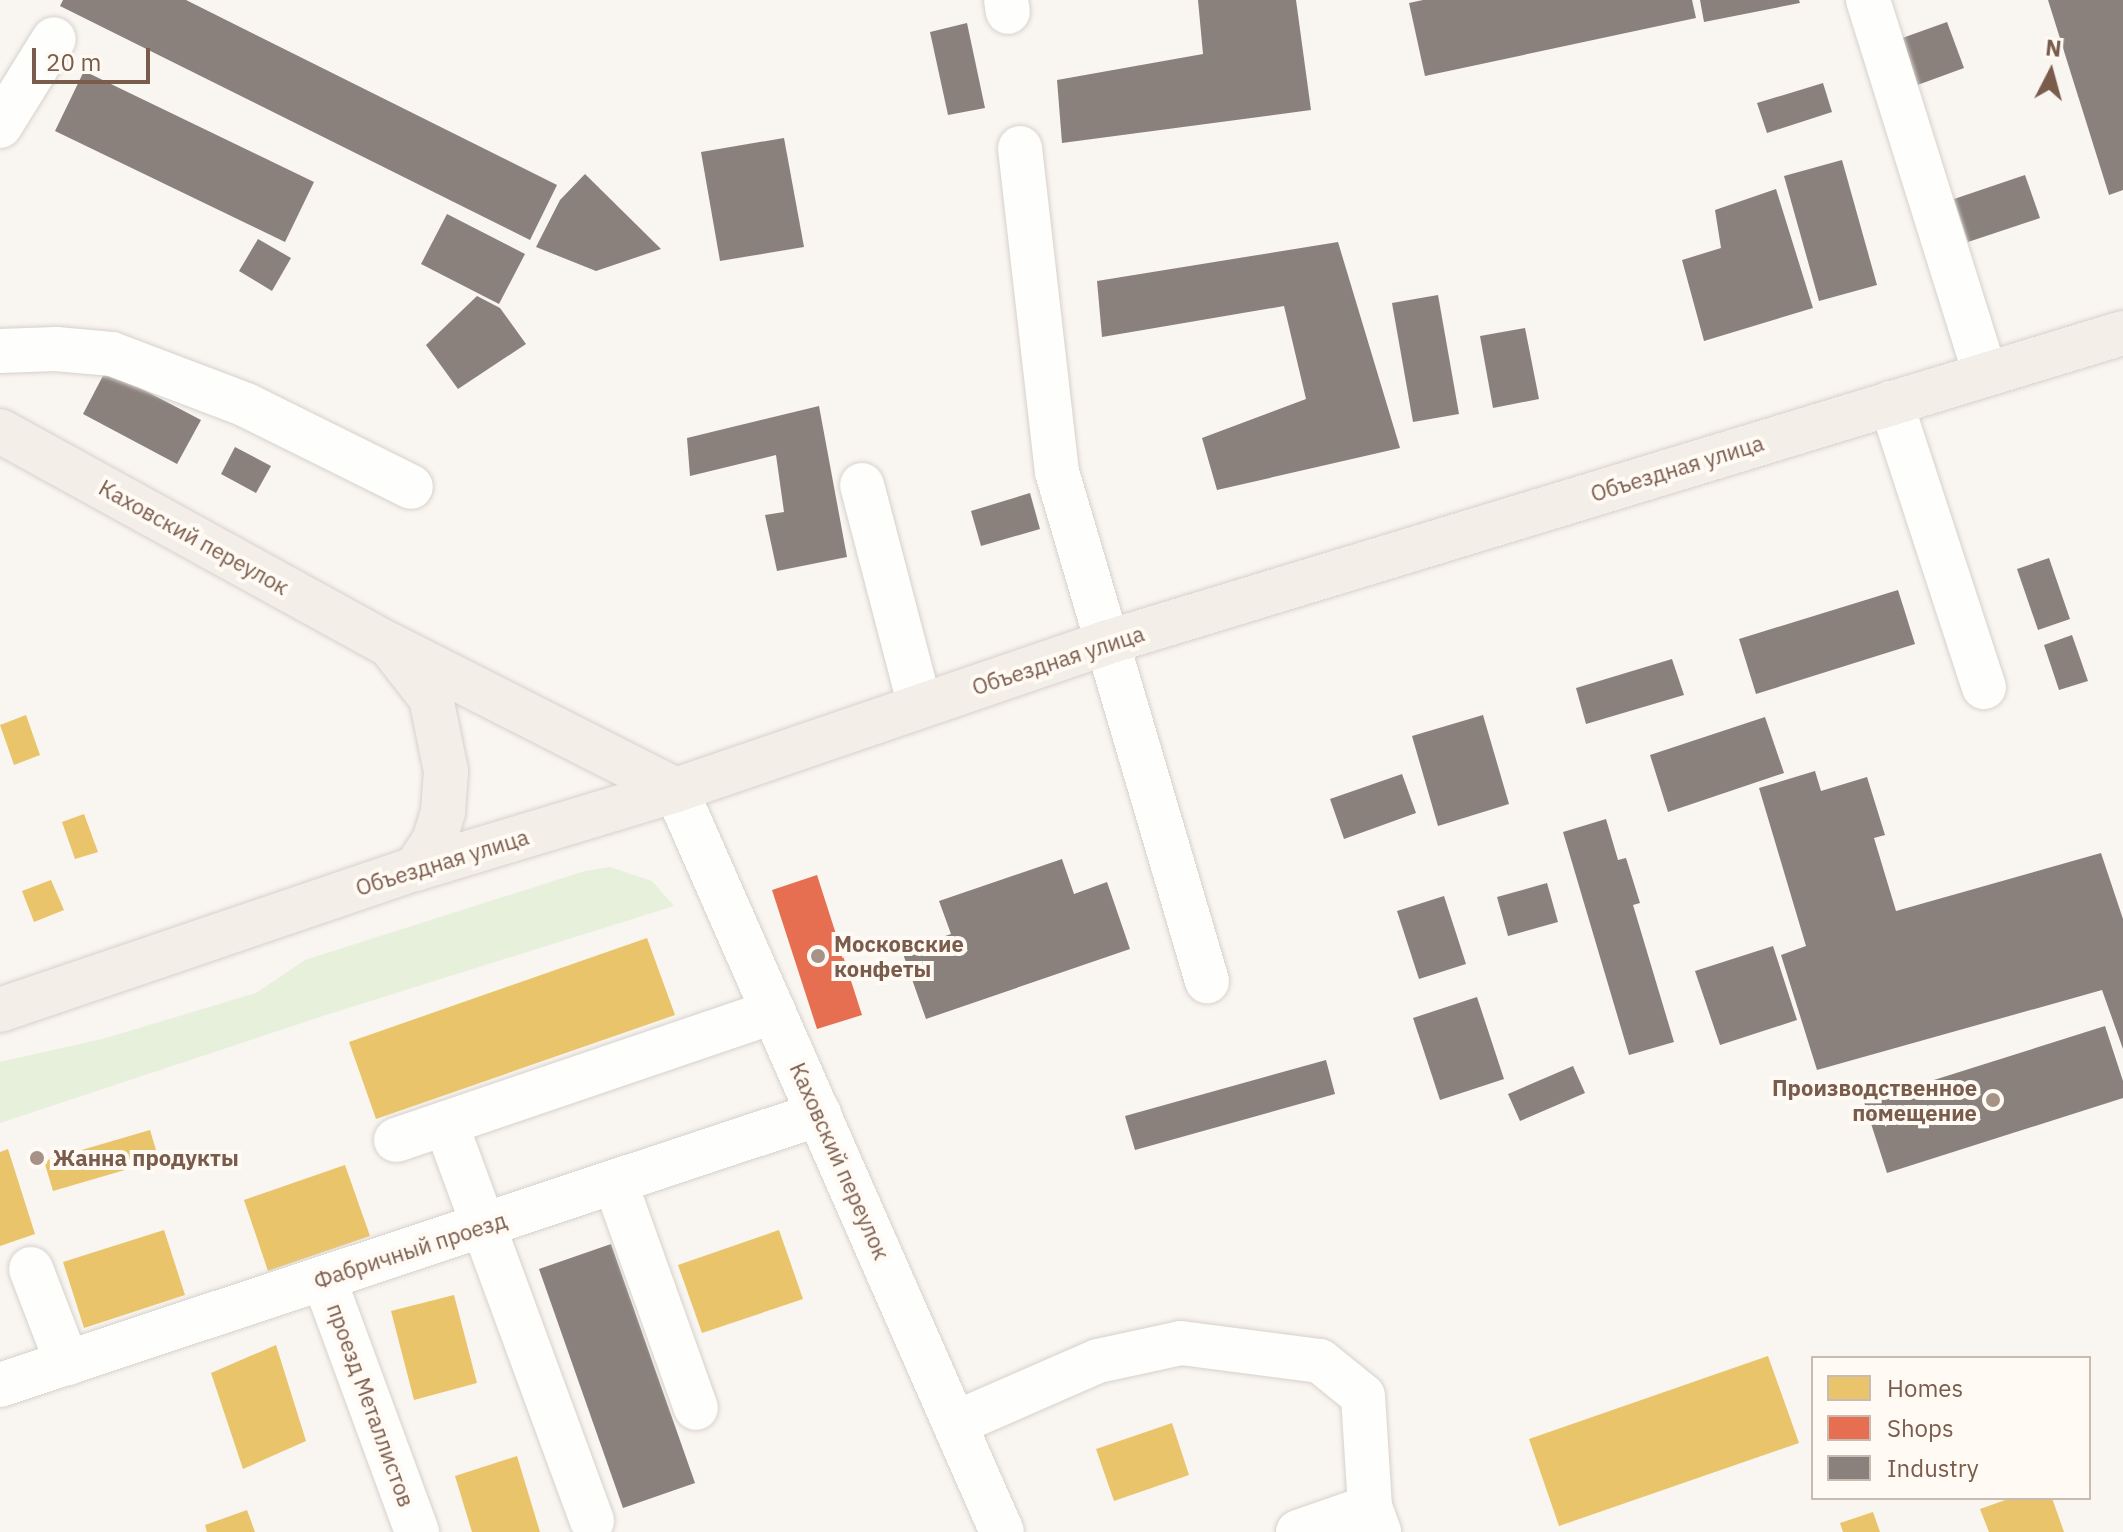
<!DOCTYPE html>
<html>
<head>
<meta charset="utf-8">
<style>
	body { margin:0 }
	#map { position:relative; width:2123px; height:1532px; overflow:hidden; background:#f9f5f0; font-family:"IBM Plex Sans",sans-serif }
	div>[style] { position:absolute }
	.green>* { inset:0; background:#e7f0db }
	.homes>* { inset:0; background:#e9c46a }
	.shops>* { inset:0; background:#e76f51 }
	.industry>* { inset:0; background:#8a817c }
	.roads { filter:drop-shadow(0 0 2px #d7d1cb) drop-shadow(0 0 2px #d7d1cb) }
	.minor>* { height:44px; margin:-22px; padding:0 22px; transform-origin:22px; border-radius:22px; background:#fefefd }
	.major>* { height:44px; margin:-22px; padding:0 22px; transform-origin:22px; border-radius:22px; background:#f3eee8 }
	.dots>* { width:22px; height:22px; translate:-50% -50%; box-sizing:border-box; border:4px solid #fffaf3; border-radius:50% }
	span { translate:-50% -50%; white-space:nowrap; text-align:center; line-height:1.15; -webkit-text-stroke:8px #fffaf3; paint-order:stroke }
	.street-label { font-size:22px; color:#7a5c4d }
	.poi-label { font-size:22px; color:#7a5c4d; font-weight:700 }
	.left { translate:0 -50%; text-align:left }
	.right { translate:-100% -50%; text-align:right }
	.legend { position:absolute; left:1811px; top:1356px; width:280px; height:144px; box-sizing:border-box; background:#fffaf3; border:2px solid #cabbb1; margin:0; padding:10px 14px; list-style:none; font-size:24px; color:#7a5c4d }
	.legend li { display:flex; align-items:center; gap:16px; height:40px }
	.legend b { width:40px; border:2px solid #cabbb1 }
	.north { position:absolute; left:2011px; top:32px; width:80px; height:80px; -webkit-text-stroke:6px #fffaf3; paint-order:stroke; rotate:6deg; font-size:22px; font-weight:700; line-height:32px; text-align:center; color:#7a5c4d }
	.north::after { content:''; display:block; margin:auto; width:28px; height:36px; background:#7a5c4d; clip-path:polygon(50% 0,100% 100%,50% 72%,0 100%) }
	.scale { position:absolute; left:32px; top:48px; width:118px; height:36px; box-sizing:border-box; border:4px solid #7a5c4d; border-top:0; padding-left:10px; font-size:24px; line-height:28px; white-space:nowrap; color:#7a5c4d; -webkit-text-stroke:6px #fffaf3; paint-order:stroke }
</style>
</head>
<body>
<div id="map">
	<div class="green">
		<div style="clip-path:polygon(610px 867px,652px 881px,674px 906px,326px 1015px,0 1123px,0 1062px,106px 1038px,256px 993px,305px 960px,585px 871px)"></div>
	</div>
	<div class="homes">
		<div style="clip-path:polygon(26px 715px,40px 755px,14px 765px,0 725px)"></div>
		<div style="clip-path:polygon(84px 814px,98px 852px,75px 859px,62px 822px)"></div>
		<div style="clip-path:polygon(51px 880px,64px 910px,34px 922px,22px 891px)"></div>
		<div style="clip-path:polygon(647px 938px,675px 1015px,376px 1119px,349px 1042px)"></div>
		<div style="clip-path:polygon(150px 1130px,159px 1160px,53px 1191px,44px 1161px)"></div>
		<div style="clip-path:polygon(8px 1149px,35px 1234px,0 1246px,0 1152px)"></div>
		<div style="clip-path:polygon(345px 1165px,370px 1236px,268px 1271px,244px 1200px)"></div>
		<div style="clip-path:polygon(164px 1230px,185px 1295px,84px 1328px,63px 1262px)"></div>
		<div style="clip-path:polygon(779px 1230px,803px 1299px,702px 1333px,678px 1265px)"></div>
		<div style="clip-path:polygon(454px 1295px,477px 1383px,414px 1400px,391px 1311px)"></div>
		<div style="clip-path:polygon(276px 1345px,306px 1441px,243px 1469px,211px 1373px)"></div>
		<div style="clip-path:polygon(1768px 1356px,1799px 1443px,1559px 1526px,1529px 1439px)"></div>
		<div style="clip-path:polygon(1172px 1423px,1189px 1475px,1114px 1501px,1096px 1449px)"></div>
		<div style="clip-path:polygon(517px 1456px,540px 1532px,472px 1532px,455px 1476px)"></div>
		<div style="clip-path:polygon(2011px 1498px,2052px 1498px,2064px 1532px,1989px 1532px,1980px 1509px)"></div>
		<div style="clip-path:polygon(247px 1510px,255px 1532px,207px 1532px,205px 1525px)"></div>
		<div style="clip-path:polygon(1873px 1512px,1880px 1532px,1843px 1532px,1840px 1523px)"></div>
	</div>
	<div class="shops">
		<div style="clip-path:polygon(817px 875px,862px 1015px,817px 1029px,772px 890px)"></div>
	</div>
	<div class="industry">
		<div style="clip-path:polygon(63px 0,186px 0,557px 185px,530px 240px,60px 6px)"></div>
		<div style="clip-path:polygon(1198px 0,1296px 0,1311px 110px,1062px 143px,1057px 80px,1203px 54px)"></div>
		<div style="clip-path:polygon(1423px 0,1692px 0,1696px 18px,1425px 76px,1409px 3px)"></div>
		<div style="clip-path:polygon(1700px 0,1799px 0,1800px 3px,1704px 22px)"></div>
		<div style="clip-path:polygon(2048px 0,2123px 0,2123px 190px,2109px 195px)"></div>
		<div style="clip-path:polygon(1947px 22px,1964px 68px,1912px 87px,1894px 41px)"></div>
		<div style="clip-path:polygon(967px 23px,985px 108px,948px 115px,930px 32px)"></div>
		<div style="clip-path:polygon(84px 71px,314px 182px,285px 242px,55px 131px)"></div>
		<div style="clip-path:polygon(1823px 83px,1832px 112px,1767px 133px,1757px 103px)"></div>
		<div style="clip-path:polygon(784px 138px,804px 247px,720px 261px,701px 152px)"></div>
		<div style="clip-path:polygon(1842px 160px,1877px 285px,1819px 301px,1784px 176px)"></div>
		<div style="clip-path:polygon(585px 174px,661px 249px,596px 271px,536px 247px,560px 200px)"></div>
		<div style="clip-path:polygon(2025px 175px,2040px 218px,1968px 242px,1954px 199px)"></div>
		<div style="clip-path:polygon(1776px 189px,1813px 308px,1704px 341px,1682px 260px,1721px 248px,1715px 210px)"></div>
		<div style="clip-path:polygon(447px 214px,525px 254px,499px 304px,421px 264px)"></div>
		<div style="clip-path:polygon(258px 239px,291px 258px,272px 291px,239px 271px)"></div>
		<div style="clip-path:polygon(1338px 242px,1400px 448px,1217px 490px,1202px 438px,1306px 399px,1284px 306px,1102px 337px,1097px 281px)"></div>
		<div style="clip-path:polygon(1438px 295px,1459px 414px,1413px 422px,1392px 303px)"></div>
		<div style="clip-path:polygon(477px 296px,500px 308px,526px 344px,458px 389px,426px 345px)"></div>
		<div style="clip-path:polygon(1525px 328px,1539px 399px,1493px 408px,1480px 336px)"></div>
		<div style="clip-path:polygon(106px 370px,201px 420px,177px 464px,83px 414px)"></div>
		<div style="clip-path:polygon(819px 406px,847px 557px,777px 571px,765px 515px,784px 512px,776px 455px,690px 476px,687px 438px)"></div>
		<div style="clip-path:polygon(235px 447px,271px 466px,256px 493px,221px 474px)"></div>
		<div style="clip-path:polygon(1030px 493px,1040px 529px,981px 546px,971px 511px)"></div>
		<div style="clip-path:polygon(2049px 558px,2070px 619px,2038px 630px,2017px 569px)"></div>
		<div style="clip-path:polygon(1898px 590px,1915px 644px,1756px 694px,1739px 639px)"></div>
		<div style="clip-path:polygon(2072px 635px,2088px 681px,2059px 690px,2044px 645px)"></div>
		<div style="clip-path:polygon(1672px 659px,1684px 695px,1586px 724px,1576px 688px)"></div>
		<div style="clip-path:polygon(1483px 715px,1509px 804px,1438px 826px,1412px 736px)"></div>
		<div style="clip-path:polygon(1765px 717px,1784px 773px,1668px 812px,1650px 755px)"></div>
		<div style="clip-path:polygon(1815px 771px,1821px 791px,1867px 777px,1885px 835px,1874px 838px,1896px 911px,2101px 853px,2123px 919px,2123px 1049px,2102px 990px,1817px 1070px,1781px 955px,1806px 946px,1759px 788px)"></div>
		<div style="clip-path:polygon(1402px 774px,1416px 813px,1344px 839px,1330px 799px)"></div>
		<div style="clip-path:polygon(1606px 819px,1618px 860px,1626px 858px,1640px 903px,1633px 905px,1674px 1042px,1629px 1055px,1563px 832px)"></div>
		<div style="clip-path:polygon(1062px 859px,1074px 894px,1107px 882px,1130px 949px,926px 1019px,902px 951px,951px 934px,939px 901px)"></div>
		<div style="clip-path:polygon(1547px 883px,1558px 922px,1508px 936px,1497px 897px)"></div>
		<div style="clip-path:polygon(1444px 896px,1466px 964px,1419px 979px,1397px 911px)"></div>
		<div style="clip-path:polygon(1773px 946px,1797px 1020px,1720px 1045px,1695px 971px)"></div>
		<div style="clip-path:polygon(1477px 997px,1504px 1079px,1440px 1100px,1413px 1018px)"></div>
		<div style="clip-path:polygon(2105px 1026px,2123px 1081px,2123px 1098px,1887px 1173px,1864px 1102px)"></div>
		<div style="clip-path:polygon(1326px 1060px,1335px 1094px,1135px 1150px,1125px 1116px)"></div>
		<div style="clip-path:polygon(1573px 1066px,1585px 1093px,1520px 1121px,1508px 1094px)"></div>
		<div style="clip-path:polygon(611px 1244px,695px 1483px,623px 1508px,539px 1269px)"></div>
	</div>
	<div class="roads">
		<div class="minor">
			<div style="left:1006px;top:0;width:12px;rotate:81deg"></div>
			<div style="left:1868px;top:0;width:392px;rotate:72.6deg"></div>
			<div style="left:0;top:126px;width:102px;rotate:-58.2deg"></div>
			<div style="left:1020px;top:148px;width:326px;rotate:83.5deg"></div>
			<div style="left:1057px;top:472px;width:531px;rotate:73.58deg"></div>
			<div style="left:0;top:351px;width:56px;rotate:-2deg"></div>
			<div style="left:56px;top:349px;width:56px;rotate:5.1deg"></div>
			<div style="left:112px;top:354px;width:143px;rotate:20.8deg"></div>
			<div style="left:246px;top:405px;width:184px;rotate:26.4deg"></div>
			<div style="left:1891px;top:403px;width:299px;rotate:71.9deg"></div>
			<div style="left:862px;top:485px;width:228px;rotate:75.3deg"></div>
			<div style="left:676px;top:790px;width:810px;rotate:66.28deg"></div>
			<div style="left:446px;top:1124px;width:423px;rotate:69.8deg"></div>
			<div style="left:396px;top:1140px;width:399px;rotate:-18.8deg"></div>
			<div style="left:615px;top:1182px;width:240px;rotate:70.3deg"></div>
			<div style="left:31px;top:1269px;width:101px;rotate:69deg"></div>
			<div style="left:324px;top:1279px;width:270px;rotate:69.8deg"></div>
			<div style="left:0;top:1385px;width:863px;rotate:-18.31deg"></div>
			<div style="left:956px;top:1423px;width:155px;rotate:-23.6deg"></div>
			<div style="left:1098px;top:1361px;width:85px;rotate:-12.2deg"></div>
			<div style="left:1181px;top:1343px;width:140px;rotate:7.4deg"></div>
			<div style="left:1320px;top:1361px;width:55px;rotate:39.1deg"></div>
			<div style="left:1363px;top:1396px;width:111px;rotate:86.4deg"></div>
			<div style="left:1370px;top:1507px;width:27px;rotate:70deg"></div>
			<div style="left:1298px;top:1532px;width:76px;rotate:-19.1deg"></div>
		</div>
		<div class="major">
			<div style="left:0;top:431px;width:443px;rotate:28.8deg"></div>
			<div style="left:388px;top:644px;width:323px;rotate:26.9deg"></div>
			<div style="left:395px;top:652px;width:58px;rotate:52deg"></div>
			<div style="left:431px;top:698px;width:75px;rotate:78.4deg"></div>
			<div style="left:446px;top:771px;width:41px;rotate:94.2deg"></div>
			<div style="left:443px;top:812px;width:30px;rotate:107deg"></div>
			<div style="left:434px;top:841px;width:34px;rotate:124deg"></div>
			<div style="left:0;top:1010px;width:438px;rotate:-18.8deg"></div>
			<div style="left:415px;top:869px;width:273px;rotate:-16.8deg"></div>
			<div style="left:676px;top:790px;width:453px;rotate:-18.9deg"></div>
			<div style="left:1105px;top:643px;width:1064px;rotate:-16.94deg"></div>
		</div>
	</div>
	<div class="dots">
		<div style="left:818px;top:956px;background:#a69286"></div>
		<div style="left:1993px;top:1100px;background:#a69286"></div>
		<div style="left:37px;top:1158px;background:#a69286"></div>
	</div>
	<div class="street-label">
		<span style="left:1677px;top:468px;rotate:-17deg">Объездная улица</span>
		<span style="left:194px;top:537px;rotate:29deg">Каховский переулок</span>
		<span style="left:1058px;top:660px;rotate:-18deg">Объездная улица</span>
		<span style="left:442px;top:862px;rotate:-17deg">Объездная улица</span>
		<span style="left:840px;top:1161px;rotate:66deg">Каховский переулок</span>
		<span style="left:410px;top:1250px;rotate:-18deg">Фабричный проезд</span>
		<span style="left:371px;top:1405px;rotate:70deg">проезд Металлистов</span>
	</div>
	<div class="poi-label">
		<span class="left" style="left:834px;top:956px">Московские<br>конфеты</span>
		<span class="right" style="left:1977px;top:1100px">Производственное<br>помещение</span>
		<span class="left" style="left:53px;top:1158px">Жанна продукты</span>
	</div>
	<ul class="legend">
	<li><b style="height:22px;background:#e9c46a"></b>Homes</li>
	<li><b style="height:22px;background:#e76f51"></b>Shops</li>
	<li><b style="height:22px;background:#8a817c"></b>Industry</li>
	</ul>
	<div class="north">N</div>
	<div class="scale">20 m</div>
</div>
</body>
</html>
